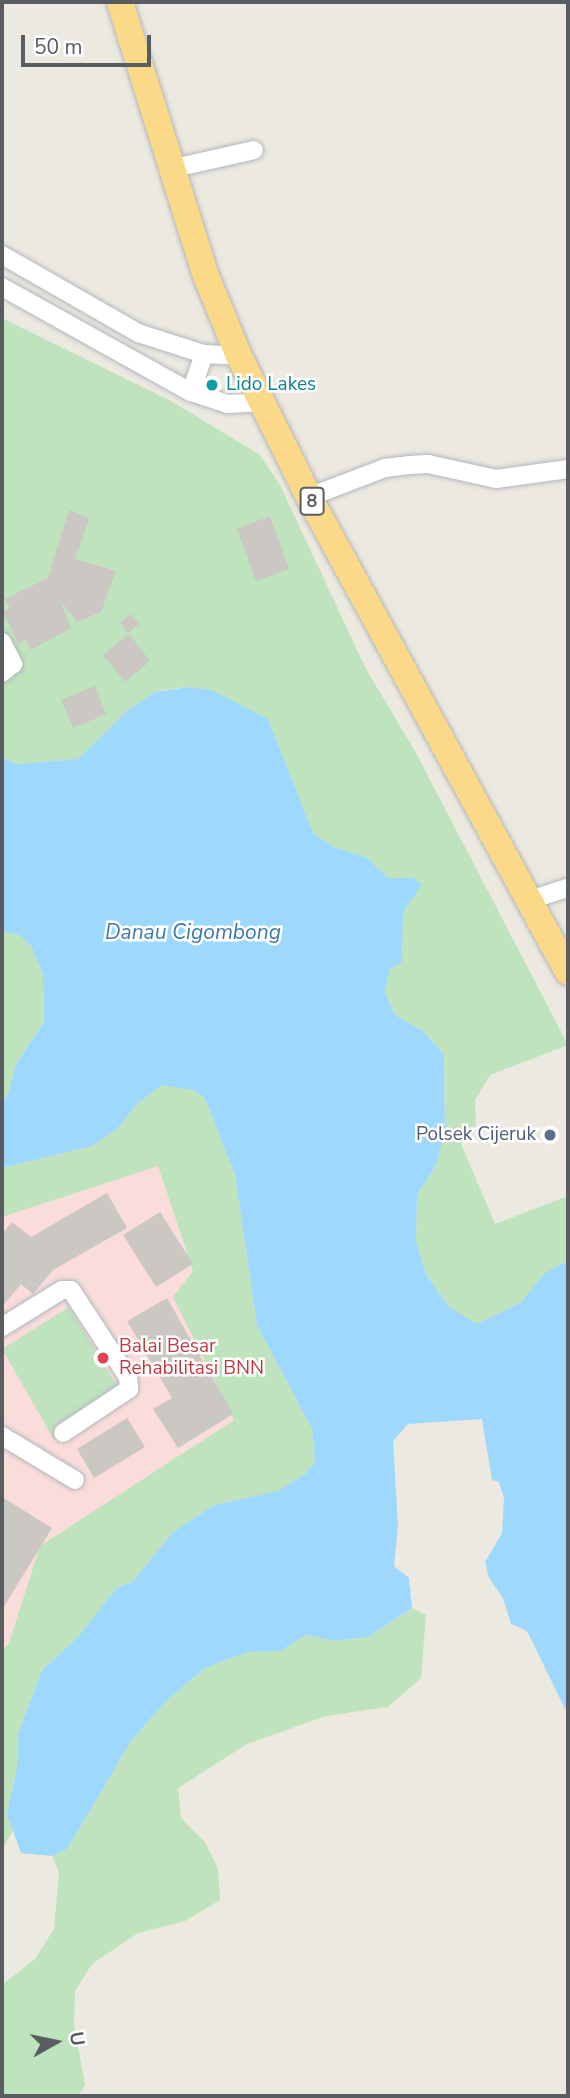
<!DOCTYPE html>
<html>
<head>
<meta charset="utf-8">
<style>
	body { margin:0 }
	#map { position:relative; width:570px; height:2098px; overflow:hidden; background:#ece9e0; font-family:"Nunito Sans",sans-serif }
	div>[style] { position:absolute }
	.medical>* { inset:0; background:#fadddb }
	.green>* { inset:0; background:#bee3bd }
	.water>* { inset:0; background:#9fd8fd }
	.building>* { inset:0; background:#cbc7c2 }
	.roads { filter:drop-shadow(0 0 2px #b3b7bb) drop-shadow(0 0 2px #b3b7bb) }
	.minor>* { height:18px; margin:-9px; padding:0 9px; transform-origin:9px; border-radius:9px; background:#fff }
	.highway>* { height:26px; margin:-13px; padding:0 13px; transform-origin:13px; border-radius:13px; background:#fad989 }
	.dots>* { width:19px; height:19px; translate:-50% -50%; box-sizing:border-box; border:4px solid #fff; border-radius:50% }
	span { translate:-50% -50%; white-space:nowrap; text-align:center; line-height:1.15; -webkit-text-stroke:5px #fff; paint-order:stroke }
	.shield-label span { padding:2px 5px; background:#fff; border:2px solid; border-radius:5px; -webkit-text-stroke-width:0 }
	.shield-label { font-size:18px; color:#595d61; font-weight:700 }
	.culture-label { font-size:19px; color:#0d838f }
	.left { translate:0 -50%; text-align:left }
	.service-label { font-size:19px; color:#4e5e75 }
	.right { translate:-100% -50%; text-align:right }
	.health-label { font-size:19px; color:#be3a42 }
	.water-label { font-size:21px; color:#3e79ae; font-style:italic }
	.frame { position:absolute; inset:0; border:4px solid #595d61; pointer-events:none }
	.north { position:absolute; left:21px; top:2007px; width:70px; height:70px; -webkit-text-stroke:5px #fff; paint-order:stroke; rotate:81deg; font-size:19px; font-weight:700; line-height:28px; text-align:center; color:#595d61 }
	.north::after { content:''; display:block; margin:auto; width:24px; height:32px; background:#595d61; clip-path:polygon(50% 0,100% 100%,50% 72%,0 100%) }
	.scale { position:absolute; left:21px; top:35px; width:130px; height:32px; box-sizing:border-box; border:4px solid #595d61; border-top:0; padding-left:9px; font-size:21px; line-height:24px; white-space:nowrap; color:#595d61; -webkit-text-stroke:5px #fff; paint-order:stroke }
</style>
</head>
<body>
<div id="map">
	<div class="medical">
		<div style="clip-path:polygon(158px 1166px,193px 1272px,173px 1297px,234px 1420px,40px 1546px,9px 1643px,2px 1651px,2px 1217px)"></div>
	</div>
	<div class="green">
		<div style="clip-path:polygon(2px 318px,171px 401px,260px 455px,280px 485px,366px 669px,416px 753px,568px 1045px,490px 1075px,475px 1100px,476px 1131px,461px 1144px,495px 1224px,568px 1196px,568px 1261px,546px 1272px,520px 1303px,476px 1325px,449px 1307px,426px 1275px,416px 1241px,417px 1195px,435px 1167px,445px 1135px,444px 1054px,423px 1031px,395px 1015px,385px 993px,390px 969px,402px 961px,403px 912px,413px 878px,388px 878px,366px 857px,334px 847px,313px 833px,268px 719px,189px 687px,163px 690px,128px 710px,78px 759px,17px 764px,2px 757px)"></div>
		<div style="clip-path:polygon(2px 932px,20px 934px,31px 946px,43px 975px,44px 1022px,16px 1064px,8px 1095px,2px 1101px)"></div>
		<div style="clip-path:polygon(162px 1085px,192px 1090px,205px 1098px,235px 1176px,257px 1325px,312px 1429px,315px 1461px,305px 1474px,278px 1491px,214px 1505px,173px 1532px,132px 1582px,117px 1587px,78px 1637px,42px 1670px,18px 1734px,17px 1767px,7px 1814px,13px 1830px,2px 1850px,2px 1651px,9px 1643px,40px 1546px,234px 1420px,173px 1297px,193px 1271px,158px 1166px,2px 1217px,2px 1168px,92px 1146px,117px 1129px,137px 1104px)"></div>
		<div style="clip-path:polygon(69px 1307px,122px 1394px,53px 1438px,2px 1349px)"></div>
		<div style="clip-path:polygon(412px 1608px,426px 1615px,421px 1678px,388px 1707px,326px 1716px,247px 1744px,178px 1788px,181px 1818px,205px 1842px,218px 1869px,220px 1900px,185px 1921px,138px 1933px,92px 1964px,75px 1991px,74px 2024px,85px 2085px,78px 2096px,2px 2096px,2px 1985px,35px 1959px,54px 1929px,59px 1873px,52px 1856px,67px 1849px,131px 1741px,167px 1700px,205px 1668px,248px 1652px,280px 1651px,306px 1635px,336px 1641px,368px 1637px)"></div>
	</div>
	<div class="water">
		<div style="clip-path:polygon(189px 687px,211px 690px,268px 719px,313px 833px,334px 847px,366px 857px,388px 878px,413px 878px,422px 884px,403px 912px,402px 962px,390px 969px,385px 993px,395px 1015px,423px 1031px,444px 1054px,445px 1135px,435px 1167px,417px 1195px,416px 1241px,426px 1275px,449px 1307px,477px 1324px,520px 1303px,546px 1272px,568px 1261px,568px 1715px,527px 1631px,511px 1624px,503px 1598px,489px 1578px,485px 1562px,502px 1533px,504px 1498px,499px 1482px,492px 1480px,482px 1419px,408px 1424px,393px 1441px,398px 1526px,394px 1566px,409px 1578px,412px 1608px,368px 1637px,336px 1641px,306px 1635px,280px 1651px,248px 1652px,205px 1668px,167px 1700px,131px 1741px,67px 1849px,52px 1856px,21px 1853px,7px 1814px,17px 1767px,18px 1734px,42px 1670px,78px 1637px,117px 1587px,132px 1582px,173px 1532px,214px 1505px,278px 1491px,305px 1474px,315px 1461px,312px 1429px,257px 1325px,235px 1176px,205px 1098px,192px 1090px,162px 1085px,137px 1104px,117px 1129px,92px 1146px,2px 1168px,2px 1101px,8px 1095px,16px 1064px,44px 1022px,43px 975px,31px 946px,20px 935px,2px 932px,2px 757px,17px 764px,78px 759px,128px 710px,155px 692px)"></div>
	</div>
	<div class="building">
		<div style="clip-path:polygon(69px 510px,89px 519px,75px 559px,116px 571px,101px 612px,77px 622px,60px 600px,71px 629px,30px 650px,26px 640px,18px 643px,3px 612px,10px 608px,5px 599px,48px 578px)"></div>
		<div style="clip-path:polygon(270px 516px,289px 569px,256px 581px,237px 529px)"></div>
		<div style="clip-path:polygon(131px 614px,139px 624px,128px 633px,120px 622px)"></div>
		<div style="clip-path:polygon(129px 634px,150px 661px,125px 682px,103px 655px)"></div>
		<div style="clip-path:polygon(95px 686px,106px 714px,73px 728px,61px 700px)"></div>
		<div style="clip-path:polygon(107px 1193px,127px 1228px,53px 1270px,33px 1294px,21px 1284px,2px 1307px,2px 1234px,12px 1222px,31px 1237px)"></div>
		<div style="clip-path:polygon(160px 1212px,193px 1264px,156px 1287px,123px 1235px)"></div>
		<div style="clip-path:polygon(167px 1298px,233px 1414px,178px 1448px,153px 1409px,172px 1398px,127px 1321px)"></div>
		<div style="clip-path:polygon(127px 1418px,145px 1447px,94px 1478px,77px 1449px)"></div>
		<div style="clip-path:polygon(2px 1497px,52px 1528px,2px 1610px)"></div>
	</div>
	<div class="roads">
		<div class="minor">
			<div style="left:170px;top:169px;width:86px;rotate:-12.7deg"></div>
			<div style="left:2px;top:255px;width:157px;rotate:29.8deg"></div>
			<div style="left:138px;top:333px;width:69px;rotate:17.7deg"></div>
			<div style="left:204px;top:354px;width:35px;rotate:3deg"></div>
			<div style="left:2px;top:287px;width:216px;rotate:29.1deg"></div>
			<div style="left:191px;top:392px;width:38px;rotate:18deg"></div>
			<div style="left:227px;top:404px;width:35px;rotate:-3deg"></div>
			<div style="left:191px;top:392px;width:40px;rotate:-71.1deg"></div>
			<div style="left:309px;top:497px;width:81px;rotate:-20.9deg"></div>
			<div style="left:385px;top:468px;width:24px;rotate:-7deg"></div>
			<div style="left:409px;top:465px;width:19px;rotate:-3deg"></div>
			<div style="left:428px;top:464px;width:70px;rotate:12.4deg"></div>
			<div style="left:496px;top:479px;width:73px;rotate:-7.9deg"></div>
			<div style="left:2px;top:642px;width:25px;rotate:63deg"></div>
			<div style="left:13px;top:664px;width:14px;rotate:141deg"></div>
			<div style="left:530px;top:900px;width:40px;rotate:-18deg"></div>
			<div style="left:2px;top:1327px;width:70px;rotate:-31.7deg"></div>
			<div style="left:62px;top:1290px;width:9px"></div>
			<div style="left:71px;top:1290px;width:104px;rotate:56.8deg"></div>
			<div style="left:128px;top:1377px;width:12px;rotate:85deg"></div>
			<div style="left:129px;top:1389px;width:79px;rotate:146.3deg"></div>
			<div style="left:2px;top:1436px;width:85px;rotate:31.1deg"></div>
		</div>
		<div class="highway">
			<div style="left:120px;top:2px;width:287px;rotate:72.6deg"></div>
			<div style="left:206px;top:276px;width:87px;rotate:67.6deg"></div>
			<div style="left:239px;top:356px;width:157px;rotate:63.6deg"></div>
			<div style="left:309px;top:497px;width:541px;rotate:61.4deg"></div>
		</div>
	</div>
	<div class="dots">
		<div style="left:212px;top:385px;background:#0f9aa8"></div>
		<div style="left:550px;top:1135px;background:#5c6f8a"></div>
		<div style="left:103px;top:1358px;background:#e0444e"></div>
	</div>
	<div class="shield-label">
		<span style="left:312px;top:501px">8</span>
	</div>
	<div class="culture-label">
		<span class="left" style="left:226px;top:385px">Lido Lakes</span>
	</div>
	<div class="service-label">
		<span class="right" style="left:536px;top:1135px">Polsek Cijeruk</span>
	</div>
	<div class="health-label">
		<span class="left" style="left:119px;top:1358px">Balai Besar<br>Rehabilitasi BNN</span>
	</div>
	<div class="water-label">
		<span style="left:193px;top:932px">Danau Cigombong</span>
	</div>
	<div class="frame"></div>
	<div class="north">U</div>
	<div class="scale">50 m</div>
</div>
</body>
</html>
